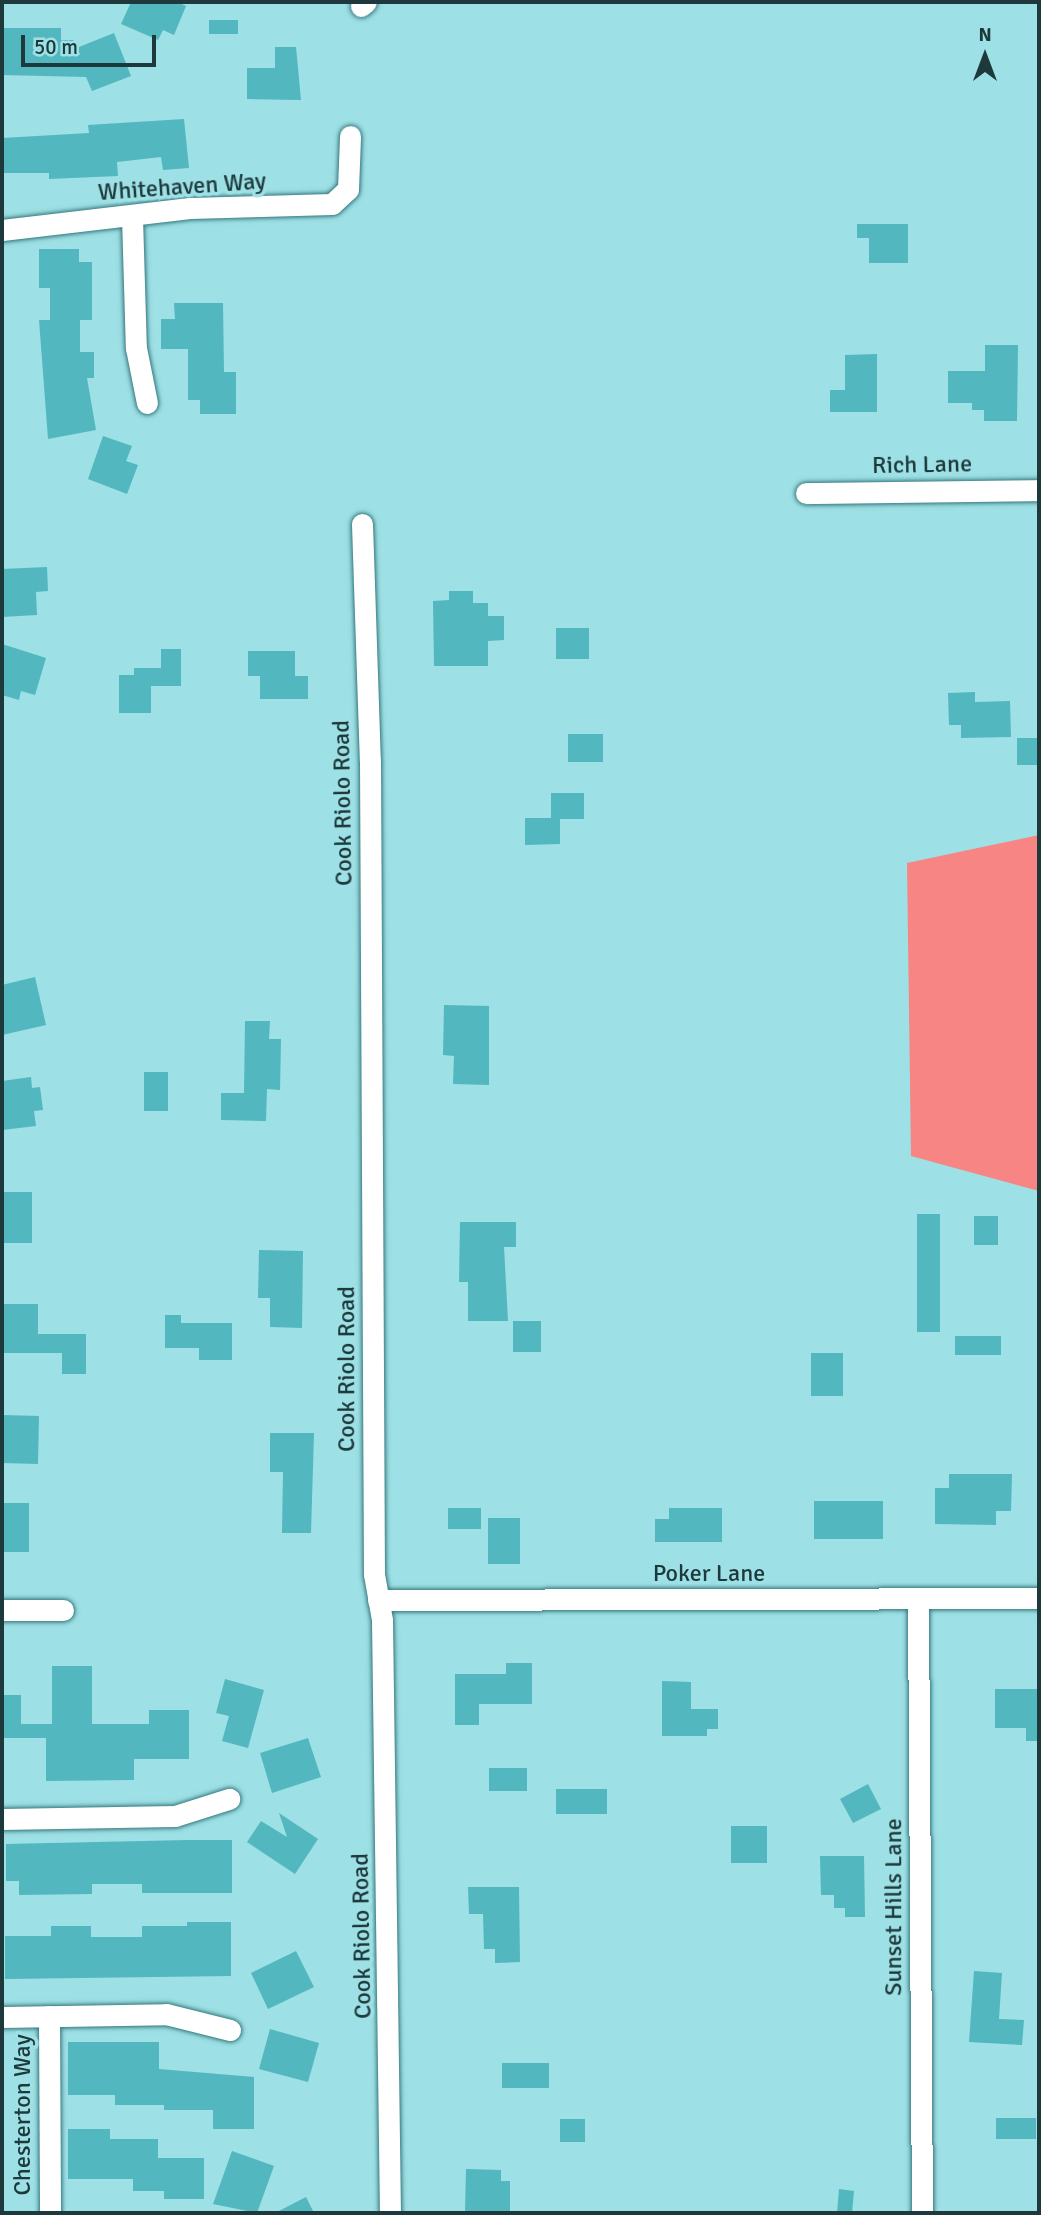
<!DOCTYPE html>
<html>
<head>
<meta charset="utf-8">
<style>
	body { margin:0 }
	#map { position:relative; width:1041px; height:2215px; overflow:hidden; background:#9de0e5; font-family:Signika,sans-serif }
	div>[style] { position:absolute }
	.green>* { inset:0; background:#f68583 }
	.building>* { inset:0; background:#52b7bf }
	.roads { filter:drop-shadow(0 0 2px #35787d) drop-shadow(0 0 2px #35787d) }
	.minor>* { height:21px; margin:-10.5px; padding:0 10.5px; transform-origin:10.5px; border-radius:10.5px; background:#fff }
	span { translate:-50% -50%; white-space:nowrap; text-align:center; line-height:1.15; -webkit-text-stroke:7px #9de0e5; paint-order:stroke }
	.street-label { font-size:24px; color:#1d393b }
	.frame { position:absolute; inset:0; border:4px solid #1d393b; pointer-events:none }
	.north { position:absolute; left:950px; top:21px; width:70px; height:70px; -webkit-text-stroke:5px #9de0e5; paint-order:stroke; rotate:0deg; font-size:19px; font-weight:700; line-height:28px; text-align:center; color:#1d393b }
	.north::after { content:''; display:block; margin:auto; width:24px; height:32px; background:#1d393b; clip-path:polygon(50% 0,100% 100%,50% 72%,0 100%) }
	.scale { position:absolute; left:21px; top:35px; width:135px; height:32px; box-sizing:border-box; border:4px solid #1d393b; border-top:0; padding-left:9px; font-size:21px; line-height:24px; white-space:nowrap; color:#1d393b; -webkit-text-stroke:5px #9de0e5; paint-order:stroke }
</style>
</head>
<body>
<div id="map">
	<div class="green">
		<div style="clip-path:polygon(1039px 835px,1039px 1191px,911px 1156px,907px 863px)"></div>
	</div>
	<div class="building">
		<div style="clip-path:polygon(131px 2px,177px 2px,186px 6px,174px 35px,163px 30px,158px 40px,121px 24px)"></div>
		<div style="clip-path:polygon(209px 20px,238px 20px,238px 34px,209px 34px)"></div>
		<div style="clip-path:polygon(2px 28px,61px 28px,61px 40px,74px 40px,74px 49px,114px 33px,131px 76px,92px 91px,86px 77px,2px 75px)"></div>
		<div style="clip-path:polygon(275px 47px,296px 47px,301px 100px,247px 99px,247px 68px,275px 68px)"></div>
		<div style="clip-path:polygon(184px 119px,189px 168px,163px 170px,161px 157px,117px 162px,118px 176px,49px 179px,49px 173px,2px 173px,2px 138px,89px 133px,88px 125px)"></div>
		<div style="clip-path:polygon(857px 224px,908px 224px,908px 263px,869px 263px,869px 238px,857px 238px)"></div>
		<div style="clip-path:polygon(39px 249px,79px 249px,79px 262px,92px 262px,92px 320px,80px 320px,80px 352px,94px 352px,94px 378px,87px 378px,96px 430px,48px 439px,39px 320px,50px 320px,50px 288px,39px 288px)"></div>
		<div style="clip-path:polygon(174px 303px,223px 303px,224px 372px,236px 372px,236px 414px,200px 414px,200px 400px,188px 400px,188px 349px,161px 349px,161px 319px,175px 319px)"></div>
		<div style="clip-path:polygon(985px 345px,1018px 345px,1017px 421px,984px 421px,984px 410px,972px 410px,972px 403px,948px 403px,948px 371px,985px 371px)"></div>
		<div style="clip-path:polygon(877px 354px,877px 412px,830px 412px,830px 390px,845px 390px,845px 355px)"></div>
		<div style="clip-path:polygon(103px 436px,132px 446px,126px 461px,138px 465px,127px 494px,88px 479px)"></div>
		<div style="clip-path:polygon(47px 567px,48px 591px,36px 592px,37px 615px,2px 617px,2px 569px)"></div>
		<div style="clip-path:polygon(449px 591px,473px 591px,473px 603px,488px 603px,488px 616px,504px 616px,504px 640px,488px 641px,488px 666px,434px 666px,433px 601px,449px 600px)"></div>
		<div style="clip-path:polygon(556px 628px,589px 628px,589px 659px,556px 659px)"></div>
		<div style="clip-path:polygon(2px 644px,46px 658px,35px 695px,21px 691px,19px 700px,2px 695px)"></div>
		<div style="clip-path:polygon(161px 649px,181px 649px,181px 686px,151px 686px,151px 713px,119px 713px,119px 675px,134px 675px,134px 668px,161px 668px)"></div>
		<div style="clip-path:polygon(248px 651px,295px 651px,295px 676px,308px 676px,308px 699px,260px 699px,260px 676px,248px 676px)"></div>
		<div style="clip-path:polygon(975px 692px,975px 702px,1010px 701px,1011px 737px,961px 738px,961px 725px,949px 725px,948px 693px)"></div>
		<div style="clip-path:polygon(568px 734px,603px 734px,603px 762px,568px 762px)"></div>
		<div style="clip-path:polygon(1017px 738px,1039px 738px,1039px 765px,1017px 765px)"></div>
		<div style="clip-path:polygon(551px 793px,584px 793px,584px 819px,560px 819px,560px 844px,525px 845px,525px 818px,551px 818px)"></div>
		<div style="clip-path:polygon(35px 977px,46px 1025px,2px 1035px,2px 985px)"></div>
		<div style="clip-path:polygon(444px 1005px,489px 1006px,489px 1085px,453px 1084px,454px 1056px,443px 1055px)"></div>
		<div style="clip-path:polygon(245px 1021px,270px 1021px,269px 1039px,281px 1039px,280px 1090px,267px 1089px,266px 1121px,221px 1120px,221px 1093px,244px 1093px)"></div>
		<div style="clip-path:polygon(144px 1072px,168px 1072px,168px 1111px,144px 1111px)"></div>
		<div style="clip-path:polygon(31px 1077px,32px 1088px,40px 1087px,43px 1110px,34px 1111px,36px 1126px,2px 1130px,2px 1081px)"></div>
		<div style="clip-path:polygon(3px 1192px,32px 1192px,32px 1243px,2px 1243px)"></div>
		<div style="clip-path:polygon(917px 1214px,940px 1214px,940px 1332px,917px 1332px)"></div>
		<div style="clip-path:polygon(974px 1216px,998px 1216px,998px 1245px,974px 1245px)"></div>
		<div style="clip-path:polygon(460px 1222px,516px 1222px,516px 1247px,504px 1247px,508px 1321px,468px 1321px,468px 1282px,459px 1282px)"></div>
		<div style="clip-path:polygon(259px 1250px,303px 1251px,302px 1328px,270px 1327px,270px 1298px,258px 1298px)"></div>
		<div style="clip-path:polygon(2px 1304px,38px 1304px,38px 1334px,86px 1334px,86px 1374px,62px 1374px,62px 1353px,2px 1353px)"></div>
		<div style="clip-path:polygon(165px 1315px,181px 1315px,181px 1323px,232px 1323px,232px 1360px,199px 1360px,199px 1348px,165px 1348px)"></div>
		<div style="clip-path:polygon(513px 1321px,541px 1321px,541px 1352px,513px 1352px)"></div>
		<div style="clip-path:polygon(955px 1336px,1001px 1336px,1001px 1355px,955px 1355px)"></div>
		<div style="clip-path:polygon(811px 1353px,843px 1353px,843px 1396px,811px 1396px)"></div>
		<div style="clip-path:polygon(2px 1415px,39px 1416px,38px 1464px,2px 1463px)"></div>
		<div style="clip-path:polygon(270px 1433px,314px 1433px,311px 1533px,282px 1533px,283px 1472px,270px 1472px)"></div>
		<div style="clip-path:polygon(949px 1474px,1012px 1474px,1011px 1511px,996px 1511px,996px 1525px,935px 1524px,935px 1488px,949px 1488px)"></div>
		<div style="clip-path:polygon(814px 1501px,883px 1501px,883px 1539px,814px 1539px)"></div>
		<div style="clip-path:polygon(2px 1503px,29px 1503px,29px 1552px,2px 1552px)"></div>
		<div style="clip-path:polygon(448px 1508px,481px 1508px,481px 1529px,448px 1529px)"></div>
		<div style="clip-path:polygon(669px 1508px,722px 1508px,722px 1542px,655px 1542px,655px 1519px,669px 1519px)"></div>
		<div style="clip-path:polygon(488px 1518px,520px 1518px,520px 1564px,488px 1564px)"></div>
		<div style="clip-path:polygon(506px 1663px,532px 1663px,532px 1704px,479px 1704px,479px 1725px,455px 1725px,455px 1674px,506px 1674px)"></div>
		<div style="clip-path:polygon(52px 1666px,92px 1666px,92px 1724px,149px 1724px,149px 1710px,189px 1710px,189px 1759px,134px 1759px,134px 1780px,46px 1781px,46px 1738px,2px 1738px,2px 1695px,21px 1695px,21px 1724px,52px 1724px)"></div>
		<div style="clip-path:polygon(225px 1679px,264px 1690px,248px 1748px,222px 1741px,229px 1716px,216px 1713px)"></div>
		<div style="clip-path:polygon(662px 1681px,691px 1682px,691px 1709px,718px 1709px,718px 1729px,707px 1729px,707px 1736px,662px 1736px)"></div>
		<div style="clip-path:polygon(995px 1689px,1039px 1689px,1039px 1741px,1026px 1741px,1026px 1728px,995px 1728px)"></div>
		<div style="clip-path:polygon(308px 1738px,321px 1777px,272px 1793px,260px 1753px)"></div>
		<div style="clip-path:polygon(489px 1768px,527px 1768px,527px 1791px,489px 1791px)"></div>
		<div style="clip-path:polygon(868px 1784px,881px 1809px,853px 1823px,840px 1799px)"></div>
		<div style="clip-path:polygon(556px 1789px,607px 1789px,607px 1814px,556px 1814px)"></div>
		<div style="clip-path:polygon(279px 1813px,318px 1839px,295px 1874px,247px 1842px,261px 1821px,287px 1837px)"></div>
		<div style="clip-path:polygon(731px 1826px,767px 1826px,767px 1863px,731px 1863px)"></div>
		<div style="clip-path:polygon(188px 1840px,232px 1840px,232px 1893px,142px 1893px,142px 1884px,92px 1884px,92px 1894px,19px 1895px,19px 1881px,6px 1881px,6px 1844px)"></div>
		<div style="clip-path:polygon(820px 1856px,864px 1856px,865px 1917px,845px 1917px,845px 1908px,834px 1908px,834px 1895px,821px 1895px)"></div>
		<div style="clip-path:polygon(468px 1887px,519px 1887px,520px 1962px,495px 1963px,495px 1949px,484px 1949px,483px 1914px,469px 1914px)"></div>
		<div style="clip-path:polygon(187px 1922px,231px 1922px,231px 1976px,5px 1979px,5px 1936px,51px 1936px,51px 1926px,91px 1926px,91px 1937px,142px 1937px,142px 1926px,187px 1926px)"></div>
		<div style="clip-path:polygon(296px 1951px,314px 1987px,268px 2009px,251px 1973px)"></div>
		<div style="clip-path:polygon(974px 1971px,1002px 1973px,999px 2019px,1024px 2020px,1022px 2045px,969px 2042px)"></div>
		<div style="clip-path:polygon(270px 2029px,319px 2043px,308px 2082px,259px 2069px)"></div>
		<div style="clip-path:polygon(68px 2042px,159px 2042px,159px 2069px,254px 2077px,254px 2129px,213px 2129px,213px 2110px,164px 2110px,164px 2105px,115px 2105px,115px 2095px,68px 2095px)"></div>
		<div style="clip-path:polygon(502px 2063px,549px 2063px,549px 2088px,502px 2088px)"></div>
		<div style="clip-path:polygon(996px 2118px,1036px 2118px,1036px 2139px,996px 2139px)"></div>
		<div style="clip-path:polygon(560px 2119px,585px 2119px,585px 2142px,560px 2142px)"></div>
		<div style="clip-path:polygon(68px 2129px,110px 2129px,110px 2139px,158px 2139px,158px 2158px,204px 2158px,204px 2199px,164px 2199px,164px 2191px,133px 2191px,133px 2179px,68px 2179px)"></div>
		<div style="clip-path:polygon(232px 2151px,274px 2166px,257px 2213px,213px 2204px)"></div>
		<div style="clip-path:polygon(466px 2169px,501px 2170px,501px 2181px,510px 2181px,510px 2213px,465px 2213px)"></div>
		<div style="clip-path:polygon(839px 2189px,854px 2191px,852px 2213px,837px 2213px)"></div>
		<div style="clip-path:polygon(306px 2197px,314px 2213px,275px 2213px)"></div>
	</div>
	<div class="roads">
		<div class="minor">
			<div style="left:361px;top:6px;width:6px;rotate:-39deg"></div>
			<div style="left:132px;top:217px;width:131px;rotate:88.3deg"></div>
			<div style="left:136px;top:348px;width:56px;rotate:78.7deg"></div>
			<div style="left:2px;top:230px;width:189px;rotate:-6.7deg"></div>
			<div style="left:190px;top:208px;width:142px;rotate:-1.6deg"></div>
			<div style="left:332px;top:204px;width:22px;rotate:-43deg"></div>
			<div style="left:348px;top:189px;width:53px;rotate:-87.8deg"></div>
			<div style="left:806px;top:493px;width:233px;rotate:-0.7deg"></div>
			<div style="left:362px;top:524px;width:237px;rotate:88.1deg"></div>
			<div style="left:370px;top:761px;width:813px;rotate:89.72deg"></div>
			<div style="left:374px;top:1574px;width:47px;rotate:80.1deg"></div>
			<div style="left:382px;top:1620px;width:593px;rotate:89.23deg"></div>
			<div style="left:378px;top:1600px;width:661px;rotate:-0.17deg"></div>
			<div style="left:918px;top:1600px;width:613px;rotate:89.63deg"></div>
			<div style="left:2px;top:1610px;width:61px"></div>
			<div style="left:2px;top:1819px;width:173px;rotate:-1deg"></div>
			<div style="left:175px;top:1816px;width:57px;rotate:-17.5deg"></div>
			<div style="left:49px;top:2016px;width:197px;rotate:89.7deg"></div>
			<div style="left:2px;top:2017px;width:164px;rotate:-1deg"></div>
			<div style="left:166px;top:2014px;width:66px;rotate:14deg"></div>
		</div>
	</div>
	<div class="street-label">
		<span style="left:182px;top:187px;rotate:-4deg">Whitehaven Way</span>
		<span style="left:922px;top:465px;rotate:-1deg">Rich Lane</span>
		<span style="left:343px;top:803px;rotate:-91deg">Cook Riolo Road</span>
		<span style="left:347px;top:1369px;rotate:-90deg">Cook Riolo Road</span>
		<span style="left:709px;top:1574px">Poker Lane</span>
		<span style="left:894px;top:1907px;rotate:-90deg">Sunset Hills Lane</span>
		<span style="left:362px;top:1936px;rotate:-91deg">Cook Riolo Road</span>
		<span style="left:23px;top:2115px;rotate:-90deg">Chesterton Way</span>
	</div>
	<div class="frame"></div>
	<div class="north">N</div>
	<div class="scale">50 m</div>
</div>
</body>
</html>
